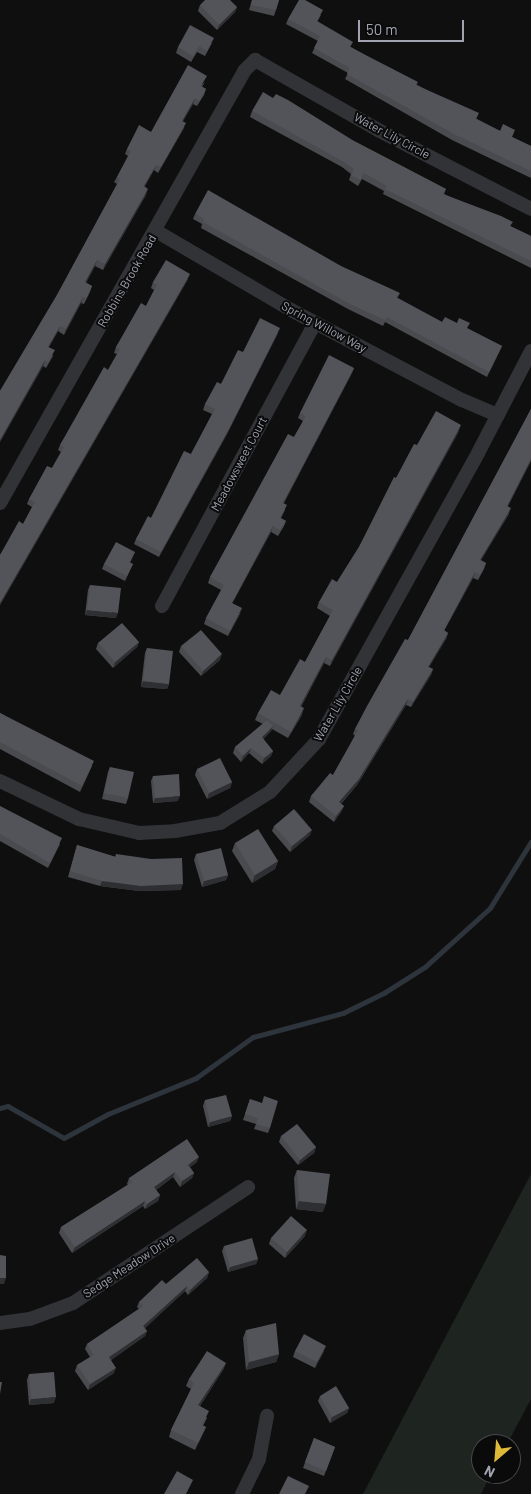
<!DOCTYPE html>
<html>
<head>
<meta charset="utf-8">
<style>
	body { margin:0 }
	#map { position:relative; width:531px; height:1494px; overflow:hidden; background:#0f0f10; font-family:Barlow,sans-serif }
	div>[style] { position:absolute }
	.green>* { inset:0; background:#1e241f }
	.stream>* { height:4.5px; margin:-2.25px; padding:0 2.25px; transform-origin:2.25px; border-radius:2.25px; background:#2e343b }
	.minor>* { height:14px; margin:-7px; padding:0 7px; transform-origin:7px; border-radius:7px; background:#323337 }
	.wall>* { inset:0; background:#4a4b4f }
	.shaded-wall>* { inset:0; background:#2e2f32 }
	.building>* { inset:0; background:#53545a }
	span { translate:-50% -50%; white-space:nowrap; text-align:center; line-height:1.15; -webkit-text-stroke:4px #0a0a0b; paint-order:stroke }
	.street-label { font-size:12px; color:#a1a4b0 }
	.north { position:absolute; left:471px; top:1434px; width:50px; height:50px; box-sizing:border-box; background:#0a0a0b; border:1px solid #46484d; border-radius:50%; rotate:207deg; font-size:14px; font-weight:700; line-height:20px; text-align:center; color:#a1a4b0 }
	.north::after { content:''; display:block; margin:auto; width:18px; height:22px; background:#dfb938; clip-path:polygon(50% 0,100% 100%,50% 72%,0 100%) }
	.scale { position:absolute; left:358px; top:20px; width:106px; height:22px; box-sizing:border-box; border:2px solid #a1a4b0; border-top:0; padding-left:6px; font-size:15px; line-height:18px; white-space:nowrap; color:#a1a4b0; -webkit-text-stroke:4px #0a0a0b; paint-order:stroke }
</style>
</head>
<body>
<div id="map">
	<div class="green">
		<div style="clip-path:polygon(531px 1174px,531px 1399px,507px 1444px,481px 1444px,481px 1474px,491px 1474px,481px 1494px,363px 1494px)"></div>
	</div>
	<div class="stream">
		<div style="left:0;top:1108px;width:8px;rotate:-14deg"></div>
		<div style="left:8px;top:1106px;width:64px;rotate:29.7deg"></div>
		<div style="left:64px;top:1138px;width:50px;rotate:-28.6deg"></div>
		<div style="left:108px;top:1114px;width:95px;rotate:-22.2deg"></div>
		<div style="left:196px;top:1078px;width:70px;rotate:-35.7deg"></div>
		<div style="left:253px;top:1037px;width:93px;rotate:-14.9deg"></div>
		<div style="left:343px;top:1013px;width:46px;rotate:-26deg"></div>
		<div style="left:384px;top:993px;width:49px;rotate:-32.4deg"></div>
		<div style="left:425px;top:967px;width:88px;rotate:-42.2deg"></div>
		<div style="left:490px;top:908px;width:78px;rotate:-58.2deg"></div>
	</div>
	<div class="minor">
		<div style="left:156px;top:231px;width:156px;rotate:30.3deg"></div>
		<div style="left:291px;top:310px;width:193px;rotate:27.8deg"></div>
		<div style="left:462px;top:400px;width:39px;rotate:23deg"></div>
		<div style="left:0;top:503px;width:496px;rotate:-60.5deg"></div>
		<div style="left:244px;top:71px;width:16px;rotate:-45deg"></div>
		<div style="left:255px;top:60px;width:142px;rotate:29.6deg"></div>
		<div style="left:378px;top:130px;width:172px;rotate:27.3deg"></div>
		<div style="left:162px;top:606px;width:322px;rotate:-61.6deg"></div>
		<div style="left:0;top:781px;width:88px;rotate:25.7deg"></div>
		<div style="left:79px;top:819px;width:62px;rotate:13.1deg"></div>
		<div style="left:139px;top:833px;width:36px;rotate:-3deg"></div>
		<div style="left:175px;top:831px;width:46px;rotate:-10.1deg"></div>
		<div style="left:220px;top:823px;width:59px;rotate:-31.8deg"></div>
		<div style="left:270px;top:792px;width:72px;rotate:-47.2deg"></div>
		<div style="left:319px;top:739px;width:327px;rotate:-60.9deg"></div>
		<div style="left:478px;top:453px;width:115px;rotate:-62.5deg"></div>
		<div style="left:0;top:1323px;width:30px;rotate:-8deg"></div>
		<div style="left:30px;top:1319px;width:46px;rotate:-20.4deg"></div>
		<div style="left:73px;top:1303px;width:210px;rotate:-33.5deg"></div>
		<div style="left:242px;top:1494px;width:39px;rotate:-64deg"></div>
		<div style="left:259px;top:1459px;width:44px;rotate:-79.5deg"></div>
	</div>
	<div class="wall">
		<div style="clip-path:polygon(252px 0,279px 0,274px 16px,249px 10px)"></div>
		<div style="clip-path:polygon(200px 5px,237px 7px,235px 12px,217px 30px,198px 11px)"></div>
		<div style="clip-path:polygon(321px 15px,317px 22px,351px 47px,477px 119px,512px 137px,531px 146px,531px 178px,452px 140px,345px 79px,348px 73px,312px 53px,318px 41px,286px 24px,288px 19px)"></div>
		<div style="clip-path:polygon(212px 43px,205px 56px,197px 52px,191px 62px,176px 53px,178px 47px)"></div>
		<div style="clip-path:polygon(205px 82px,202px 87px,206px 89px,204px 95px,197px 106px,193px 104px,183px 121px,184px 128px,158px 173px,154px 170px,144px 187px,146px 195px,103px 270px,95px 266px,86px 283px,92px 286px,90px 292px,84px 304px,81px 303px,64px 335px,58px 331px,49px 347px,53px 356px,46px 368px,43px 366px,0 442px,0 391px,57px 295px,117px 184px,114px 182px,117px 177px,128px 156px,125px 154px,127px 149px,151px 132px)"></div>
		<div style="clip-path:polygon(252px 111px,354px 141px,446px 189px,444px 194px,531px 236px,531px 268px,383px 194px,384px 191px,362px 179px,358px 186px,349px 180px,351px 174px,342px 167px,250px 117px)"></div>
		<div style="clip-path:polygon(195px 214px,398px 298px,442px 322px,468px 329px,502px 346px,487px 377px,385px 322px,383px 326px,348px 309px,201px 228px,202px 224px,193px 219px)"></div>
		<div style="clip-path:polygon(188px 279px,0 605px,0 555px,23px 524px,32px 507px,27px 504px,29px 499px,52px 468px,61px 452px,58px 450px,60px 445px,108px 370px,117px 354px,114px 353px,116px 347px,146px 306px,154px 290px,151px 288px,153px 282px)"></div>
		<div style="clip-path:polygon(278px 333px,226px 436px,159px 557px,134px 544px,136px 539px,151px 518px,191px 454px,212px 414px,203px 410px,205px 404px,221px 384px,243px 352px)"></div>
		<div style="clip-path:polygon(354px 368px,352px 373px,284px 503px,285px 510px,281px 518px,286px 521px,284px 526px,278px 536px,271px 532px,232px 603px,240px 614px,228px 636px,204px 624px,206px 618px,221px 590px,208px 583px,210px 577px,294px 437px,303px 421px,298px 418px,300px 413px)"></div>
		<div style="clip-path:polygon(531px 409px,531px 461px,508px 506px,509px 514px,481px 560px,486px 563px,484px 569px,478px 580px,473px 578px,444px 631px,448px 633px,446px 639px,429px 667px,433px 669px,431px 675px,411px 707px,406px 705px,357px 785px,341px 804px,344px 806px,341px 812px,334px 822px,309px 802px,311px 796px,333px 775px,355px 736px,353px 734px,355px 729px,408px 640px)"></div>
		<div style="clip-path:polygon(459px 431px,330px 666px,324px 663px,301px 707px,302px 715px,288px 738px,272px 729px,271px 731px,263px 739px,273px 751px,271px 756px,262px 764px,249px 753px,241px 762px,233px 753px,235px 747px,263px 724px,255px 720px,258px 713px,280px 695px,305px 662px,330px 616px,317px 608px,319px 602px,337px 582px,359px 547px,396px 478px,417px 445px)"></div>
		<div style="clip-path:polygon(135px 552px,130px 563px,133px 564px,125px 581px,102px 569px,104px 564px)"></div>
		<div style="clip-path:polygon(90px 585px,116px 618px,85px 615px,88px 590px)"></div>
		<div style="clip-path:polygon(139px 642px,137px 647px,113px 668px,96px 649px,98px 643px)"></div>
		<div style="clip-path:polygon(181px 646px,220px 660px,201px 676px,179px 652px)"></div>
		<div style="clip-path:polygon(147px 648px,169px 684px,167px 689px,141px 687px,145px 653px)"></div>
		<div style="clip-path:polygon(0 713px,92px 766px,80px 792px,0 749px)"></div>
		<div style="clip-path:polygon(110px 767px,128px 798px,126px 804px,102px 799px,108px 772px)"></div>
		<div style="clip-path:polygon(197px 769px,232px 782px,230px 788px,207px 799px,195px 775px)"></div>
		<div style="clip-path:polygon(153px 776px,178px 801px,153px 803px,151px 781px)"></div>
		<div style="clip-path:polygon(0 806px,60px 844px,48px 868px,0 841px)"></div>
		<div style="clip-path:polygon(274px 826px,310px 835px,290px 852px,272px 831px)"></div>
		<div style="clip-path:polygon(235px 843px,278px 861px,275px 869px,252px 883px,232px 851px)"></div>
		<div style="clip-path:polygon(77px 845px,115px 857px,116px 854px,181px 890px,139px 891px,100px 886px,68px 877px)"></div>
		<div style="clip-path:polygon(196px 854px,228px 875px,226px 880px,202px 887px,194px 860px)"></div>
		<div style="clip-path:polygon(250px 1099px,270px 1128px,268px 1133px,254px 1129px,256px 1124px,243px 1120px)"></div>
		<div style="clip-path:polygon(205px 1100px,232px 1116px,230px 1121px,208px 1127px,203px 1106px)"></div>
		<div style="clip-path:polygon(281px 1136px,316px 1147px,314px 1153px,298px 1165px,279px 1142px)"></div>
		<div style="clip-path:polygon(197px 1162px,190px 1167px,194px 1173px,192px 1178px,180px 1187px,173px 1177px,156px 1190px,160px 1195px,158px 1201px,145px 1209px,143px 1206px,72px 1253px,59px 1233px,61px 1227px,128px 1185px,127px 1184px,129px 1178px)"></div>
		<div style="clip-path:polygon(297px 1170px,323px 1212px,296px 1209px,294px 1178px)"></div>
		<div style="clip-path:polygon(305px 1236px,285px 1258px,269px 1244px,271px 1238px)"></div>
		<div style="clip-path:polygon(224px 1246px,258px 1259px,256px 1264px,228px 1272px,222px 1251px)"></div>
		<div style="clip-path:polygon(209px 1272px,207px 1278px,188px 1295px,185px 1291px,145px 1328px,147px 1331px,145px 1336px,111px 1360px,114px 1373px,88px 1390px,75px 1371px,77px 1365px,90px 1357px,85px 1349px,87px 1344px,139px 1309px,137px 1307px,139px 1302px,166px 1284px)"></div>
		<div style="clip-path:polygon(246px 1330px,279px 1354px,276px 1362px,246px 1370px,243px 1338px)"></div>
		<div style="clip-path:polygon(295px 1351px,324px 1351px,315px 1368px,293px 1357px)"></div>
		<div style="clip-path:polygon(226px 1363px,223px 1370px,200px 1406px,207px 1418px,203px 1426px,206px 1427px,195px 1450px,169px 1437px,171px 1430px,191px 1389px,186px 1386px,189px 1379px)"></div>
		<div style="clip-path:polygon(29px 1374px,54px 1403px,29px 1405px,27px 1380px)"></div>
		<div style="clip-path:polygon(320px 1396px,349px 1408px,347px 1413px,330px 1423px,318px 1401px)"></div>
		<div style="clip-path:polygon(314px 1438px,335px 1447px,324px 1476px,303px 1468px)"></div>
	</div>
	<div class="shaded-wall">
		<div style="clip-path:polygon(237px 7px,235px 12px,217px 30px,219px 25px)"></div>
		<div style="clip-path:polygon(195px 98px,193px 104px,180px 127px,182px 121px)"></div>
		<div style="clip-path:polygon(186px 123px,184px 128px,158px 173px,161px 167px)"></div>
		<div style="clip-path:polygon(156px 165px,154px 170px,142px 192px,144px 186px)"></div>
		<div style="clip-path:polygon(148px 189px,146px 195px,103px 270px,105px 264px)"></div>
		<div style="clip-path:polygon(97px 260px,95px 266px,83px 288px,85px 282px)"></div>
		<div style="clip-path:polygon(190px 274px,188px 279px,0 605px,0 603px)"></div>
		<div style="clip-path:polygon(83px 297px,81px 303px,64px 335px,66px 329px)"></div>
		<div style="clip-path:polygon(60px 326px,58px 331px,46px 353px,48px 347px)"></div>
		<div style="clip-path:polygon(280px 328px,278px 333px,226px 436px,159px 557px,161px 552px)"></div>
		<div style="clip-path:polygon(502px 346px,500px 351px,487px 377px,489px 372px)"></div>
		<div style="clip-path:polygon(45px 360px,43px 366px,0 442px,0 440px)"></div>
		<div style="clip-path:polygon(354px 368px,352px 373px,281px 508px,283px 503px)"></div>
		<div style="clip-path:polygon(461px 425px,459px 431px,330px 666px,332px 660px)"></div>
		<div style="clip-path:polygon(531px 459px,531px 461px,505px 511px,507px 506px)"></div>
		<div style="clip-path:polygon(511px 508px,509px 514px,478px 565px,480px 560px)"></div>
		<div style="clip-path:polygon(273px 526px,271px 532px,230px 608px,232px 603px)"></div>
		<div style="clip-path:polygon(475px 572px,473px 578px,441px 636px,444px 630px)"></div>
		<div style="clip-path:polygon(242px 608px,240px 614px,228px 636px,230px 631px)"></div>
		<div style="clip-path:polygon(87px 610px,118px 613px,116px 618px,85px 615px)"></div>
		<div style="clip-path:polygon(448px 633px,446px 639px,426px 672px,428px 667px)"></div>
		<div style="clip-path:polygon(139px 642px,137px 647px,113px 668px,115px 662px)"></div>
		<div style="clip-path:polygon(222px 654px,220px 660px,201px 676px,203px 671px)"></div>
		<div style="clip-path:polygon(326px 657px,324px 663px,298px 712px,300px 706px)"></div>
		<div style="clip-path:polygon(433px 669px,431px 675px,411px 707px,413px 702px)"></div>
		<div style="clip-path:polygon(143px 681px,169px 684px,167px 689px,141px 687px)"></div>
		<div style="clip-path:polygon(408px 699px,406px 705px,357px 785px,337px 808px,339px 802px)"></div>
		<div style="clip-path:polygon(304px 708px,302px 715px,288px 738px,291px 732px)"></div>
		<div style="clip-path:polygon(273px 726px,271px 731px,260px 743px,262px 737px)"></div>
		<div style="clip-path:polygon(251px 748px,249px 753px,241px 762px,243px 756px)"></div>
		<div style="clip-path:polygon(273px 751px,271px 756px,262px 764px,264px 758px)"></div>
		<div style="clip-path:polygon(232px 782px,230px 788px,207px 799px,209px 793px)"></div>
		<div style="clip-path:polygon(180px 796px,178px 801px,153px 803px,155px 798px)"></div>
		<div style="clip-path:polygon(344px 806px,341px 812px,334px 822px,336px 816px)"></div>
		<div style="clip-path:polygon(312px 830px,310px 835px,290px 852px,292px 846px)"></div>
		<div style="clip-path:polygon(278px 861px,275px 869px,252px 883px,255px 875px)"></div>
		<div style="clip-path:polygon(228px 875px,226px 880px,202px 887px,204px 881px)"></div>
		<div style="clip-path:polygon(102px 881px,183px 884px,181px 890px,139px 891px,100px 886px)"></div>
		<div style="clip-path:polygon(232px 1116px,230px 1121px,208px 1127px,210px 1122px)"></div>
		<div style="clip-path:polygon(316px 1147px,314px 1153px,298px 1165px,300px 1160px)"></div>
		<div style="clip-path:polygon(199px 1157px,197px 1162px,186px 1170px,188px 1165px)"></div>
		<div style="clip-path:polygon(175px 1172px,173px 1177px,152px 1193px,154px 1187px)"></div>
		<div style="clip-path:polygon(194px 1173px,192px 1178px,180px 1187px,182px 1181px)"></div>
		<div style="clip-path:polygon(160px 1195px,158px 1201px,145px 1209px,147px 1204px)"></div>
		<div style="clip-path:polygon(145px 1201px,143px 1206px,72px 1253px,75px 1247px)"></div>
		<div style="clip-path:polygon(299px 1201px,326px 1204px,323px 1212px,296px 1209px)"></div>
		<div style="clip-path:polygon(307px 1230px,305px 1236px,285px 1258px,287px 1252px)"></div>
		<div style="clip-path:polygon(258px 1259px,256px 1264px,228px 1272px,230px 1267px)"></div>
		<div style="clip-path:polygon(209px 1272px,207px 1278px,188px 1295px,190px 1290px)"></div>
		<div style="clip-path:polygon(0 1278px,6px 1278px,4px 1284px,0 1284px)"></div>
		<div style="clip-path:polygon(187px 1286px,185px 1291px,141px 1332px,143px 1326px)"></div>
		<div style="clip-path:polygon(147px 1331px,145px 1336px,107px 1363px,109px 1357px)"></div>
		<div style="clip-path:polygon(326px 1346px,324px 1351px,315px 1368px,317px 1362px)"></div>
		<div style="clip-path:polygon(279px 1354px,276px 1362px,246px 1370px,249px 1362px)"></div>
		<div style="clip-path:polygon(226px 1363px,223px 1370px,196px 1412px,198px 1405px)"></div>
		<div style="clip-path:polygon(116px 1368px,114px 1373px,88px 1390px,90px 1384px)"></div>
		<div style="clip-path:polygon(56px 1397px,54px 1403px,29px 1405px,31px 1399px)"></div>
		<div style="clip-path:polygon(349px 1408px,347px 1413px,330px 1423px,332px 1417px)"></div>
		<div style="clip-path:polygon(206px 1427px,203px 1434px,195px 1450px,198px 1443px)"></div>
	</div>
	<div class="building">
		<div style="clip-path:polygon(205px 0,230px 0,237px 7px,219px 25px,200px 5px)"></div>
		<div style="clip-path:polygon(252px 0,279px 0,276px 10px,251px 5px)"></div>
		<div style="clip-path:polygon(299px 0,305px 0,323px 10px,317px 21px,353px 42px,350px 47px,418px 82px,416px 85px,479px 113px,476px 119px,500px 131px,503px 124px,515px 130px,512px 137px,531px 146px,531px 171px,454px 134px,347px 74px,350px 68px,314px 48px,320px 36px,288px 19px)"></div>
		<div style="clip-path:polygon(190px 25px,214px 38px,207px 51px,199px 46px,193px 56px,178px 47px)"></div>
		<div style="clip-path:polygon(188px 65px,207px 76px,201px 86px,206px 89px,199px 101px,195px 98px,182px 121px,186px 123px,161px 167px,156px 165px,144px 186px,148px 189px,105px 264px,97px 260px,85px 282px,92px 286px,86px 298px,83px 297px,66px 329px,60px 326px,48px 347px,55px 350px,48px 362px,45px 360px,0 440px,0 391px,57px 295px,120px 179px,117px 177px,131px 151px,127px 149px,139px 125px,151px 132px)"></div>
		<div style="clip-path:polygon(263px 92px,273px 98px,276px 94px,288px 100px,354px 141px,446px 189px,443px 194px,501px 216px,513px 222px,510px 226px,531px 236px,531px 261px,385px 189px,387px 186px,364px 173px,360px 180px,351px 175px,354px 169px,344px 162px,252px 111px)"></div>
		<div style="clip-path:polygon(208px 190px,341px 266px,400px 293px,397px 298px,442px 322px,445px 317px,457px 323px,459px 318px,470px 323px,467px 328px,502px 346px,489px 372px,387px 317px,385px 320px,350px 304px,203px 222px,204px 219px,195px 214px)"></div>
		<div style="clip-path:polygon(166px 260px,190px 274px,0 603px,0 555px,19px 521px,23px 524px,35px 502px,29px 499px,47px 466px,52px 468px,64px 447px,60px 445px,104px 367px,108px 370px,120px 349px,116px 347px,141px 303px,146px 306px,157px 285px,153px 282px)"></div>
		<div style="clip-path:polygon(260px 318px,280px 328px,228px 431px,161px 552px,136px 539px,148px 516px,151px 518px,184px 451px,191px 454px,215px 409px,205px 404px,217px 382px,221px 384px,238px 350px,243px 352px)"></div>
		<div style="clip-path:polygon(329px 355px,354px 368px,283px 503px,287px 505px,280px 518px,286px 521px,280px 530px,273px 526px,232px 603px,242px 608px,230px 631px,206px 618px,224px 585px,210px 577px,288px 434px,294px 437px,306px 416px,300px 413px)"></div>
		<div style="clip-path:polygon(531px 409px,531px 459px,507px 506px,511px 508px,480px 560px,486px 563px,480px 575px,475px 572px,444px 630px,448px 633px,428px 667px,433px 669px,413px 702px,408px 699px,359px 779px,339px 802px,344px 806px,336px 816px,311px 796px,330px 773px,333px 775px,358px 730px,355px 729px,367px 706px,405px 639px,408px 640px)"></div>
		<div style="clip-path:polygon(436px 411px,461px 425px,332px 660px,326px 657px,300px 706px,304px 708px,291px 732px,258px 713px,271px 690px,280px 695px,300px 659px,305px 662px,333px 610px,319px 602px,332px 579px,337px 582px,359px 547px,394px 477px,396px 478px,414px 444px,417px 445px)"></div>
		<div style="clip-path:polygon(116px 542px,135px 552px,129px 562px,133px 564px,127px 576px,104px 564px)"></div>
		<div style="clip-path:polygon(90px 585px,121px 588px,118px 613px,87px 610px)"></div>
		<div style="clip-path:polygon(122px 623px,139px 642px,115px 662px,98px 643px)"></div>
		<div style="clip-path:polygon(201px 630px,222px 654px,203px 671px,181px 646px)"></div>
		<div style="clip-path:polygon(147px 648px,173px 651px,169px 684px,143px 681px)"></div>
		<div style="clip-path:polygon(0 713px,94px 761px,82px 786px,0 742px)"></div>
		<div style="clip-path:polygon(267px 720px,273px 726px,262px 737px,273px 751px,264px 758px,251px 748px,243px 756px,235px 747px)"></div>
		<div style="clip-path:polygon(220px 758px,232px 782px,209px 793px,197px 769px)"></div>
		<div style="clip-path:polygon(110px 767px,134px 772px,128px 798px,104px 793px)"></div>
		<div style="clip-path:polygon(179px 774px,180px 796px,155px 798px,153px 776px)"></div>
		<div style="clip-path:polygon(0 806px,62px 838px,50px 863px,0 834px)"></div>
		<div style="clip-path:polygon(294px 809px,312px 830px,292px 846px,274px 826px)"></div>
		<div style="clip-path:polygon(258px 829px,278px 861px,255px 875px,235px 843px)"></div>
		<div style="clip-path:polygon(77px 845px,116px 857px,116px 854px,151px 859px,182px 858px,183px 884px,141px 886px,102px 881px,70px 871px)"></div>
		<div style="clip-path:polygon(221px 848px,228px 875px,204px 881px,196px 854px)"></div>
		<div style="clip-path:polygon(226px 1095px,232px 1116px,210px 1122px,205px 1100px)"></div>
		<div style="clip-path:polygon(264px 1096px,278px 1101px,270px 1128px,256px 1124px,258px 1118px,245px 1114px,250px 1099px,262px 1103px)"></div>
		<div style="clip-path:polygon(297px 1124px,316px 1147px,300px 1160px,281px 1136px)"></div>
		<div style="clip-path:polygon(187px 1139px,199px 1157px,188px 1165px,194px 1173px,182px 1181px,175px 1172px,154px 1187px,160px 1195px,147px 1204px,145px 1201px,75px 1247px,61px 1227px,132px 1182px,129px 1178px)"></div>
		<div style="clip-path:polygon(297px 1170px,330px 1174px,326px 1204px,299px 1201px)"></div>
		<div style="clip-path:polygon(291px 1216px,307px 1230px,287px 1252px,271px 1238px)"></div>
		<div style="clip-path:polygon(252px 1238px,258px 1259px,230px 1267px,224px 1246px)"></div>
		<div style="clip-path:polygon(0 1255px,6px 1256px,6px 1278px,0 1278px)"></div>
		<div style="clip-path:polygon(197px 1258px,209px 1272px,190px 1290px,187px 1286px,143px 1326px,147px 1331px,109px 1357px,116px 1368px,90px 1384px,77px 1365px,94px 1355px,87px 1344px,143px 1306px,139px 1302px,162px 1280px,166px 1284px)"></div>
		<div style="clip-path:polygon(276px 1323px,279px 1354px,249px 1362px,246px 1330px)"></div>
		<div style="clip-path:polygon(304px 1334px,326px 1346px,317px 1362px,295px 1351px)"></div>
		<div style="clip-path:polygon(207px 1351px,226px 1363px,198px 1405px,209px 1411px,202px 1425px,206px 1427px,198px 1443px,171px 1430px,194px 1383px,189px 1379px)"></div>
		<div style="clip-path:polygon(54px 1372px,56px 1397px,31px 1399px,29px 1374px)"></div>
		<div style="clip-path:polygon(0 1382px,2px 1382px,0 1394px)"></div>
		<div style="clip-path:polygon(336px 1386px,349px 1408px,332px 1417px,320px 1396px)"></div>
		<div style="clip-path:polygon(314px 1438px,335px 1447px,326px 1471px,305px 1462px)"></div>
		<div style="clip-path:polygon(177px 1471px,193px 1480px,186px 1494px,164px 1494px)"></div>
		<div style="clip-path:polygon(288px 1476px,309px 1486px,305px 1494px,279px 1494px)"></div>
	</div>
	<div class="street-label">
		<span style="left:392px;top:136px;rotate:28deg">Water Lily Circle</span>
		<span style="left:127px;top:281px;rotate:-60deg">Robbins Brook Road</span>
		<span style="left:324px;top:327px;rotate:28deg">Spring Willow Way</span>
		<span style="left:239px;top:464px;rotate:-62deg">Meadowsweet Court</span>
		<span style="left:338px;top:704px;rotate:-60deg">Water Lily Circle</span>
		<span style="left:129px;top:1266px;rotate:-33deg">Sedge Meadow Drive</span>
	</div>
	<div class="north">N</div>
	<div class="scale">50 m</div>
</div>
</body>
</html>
